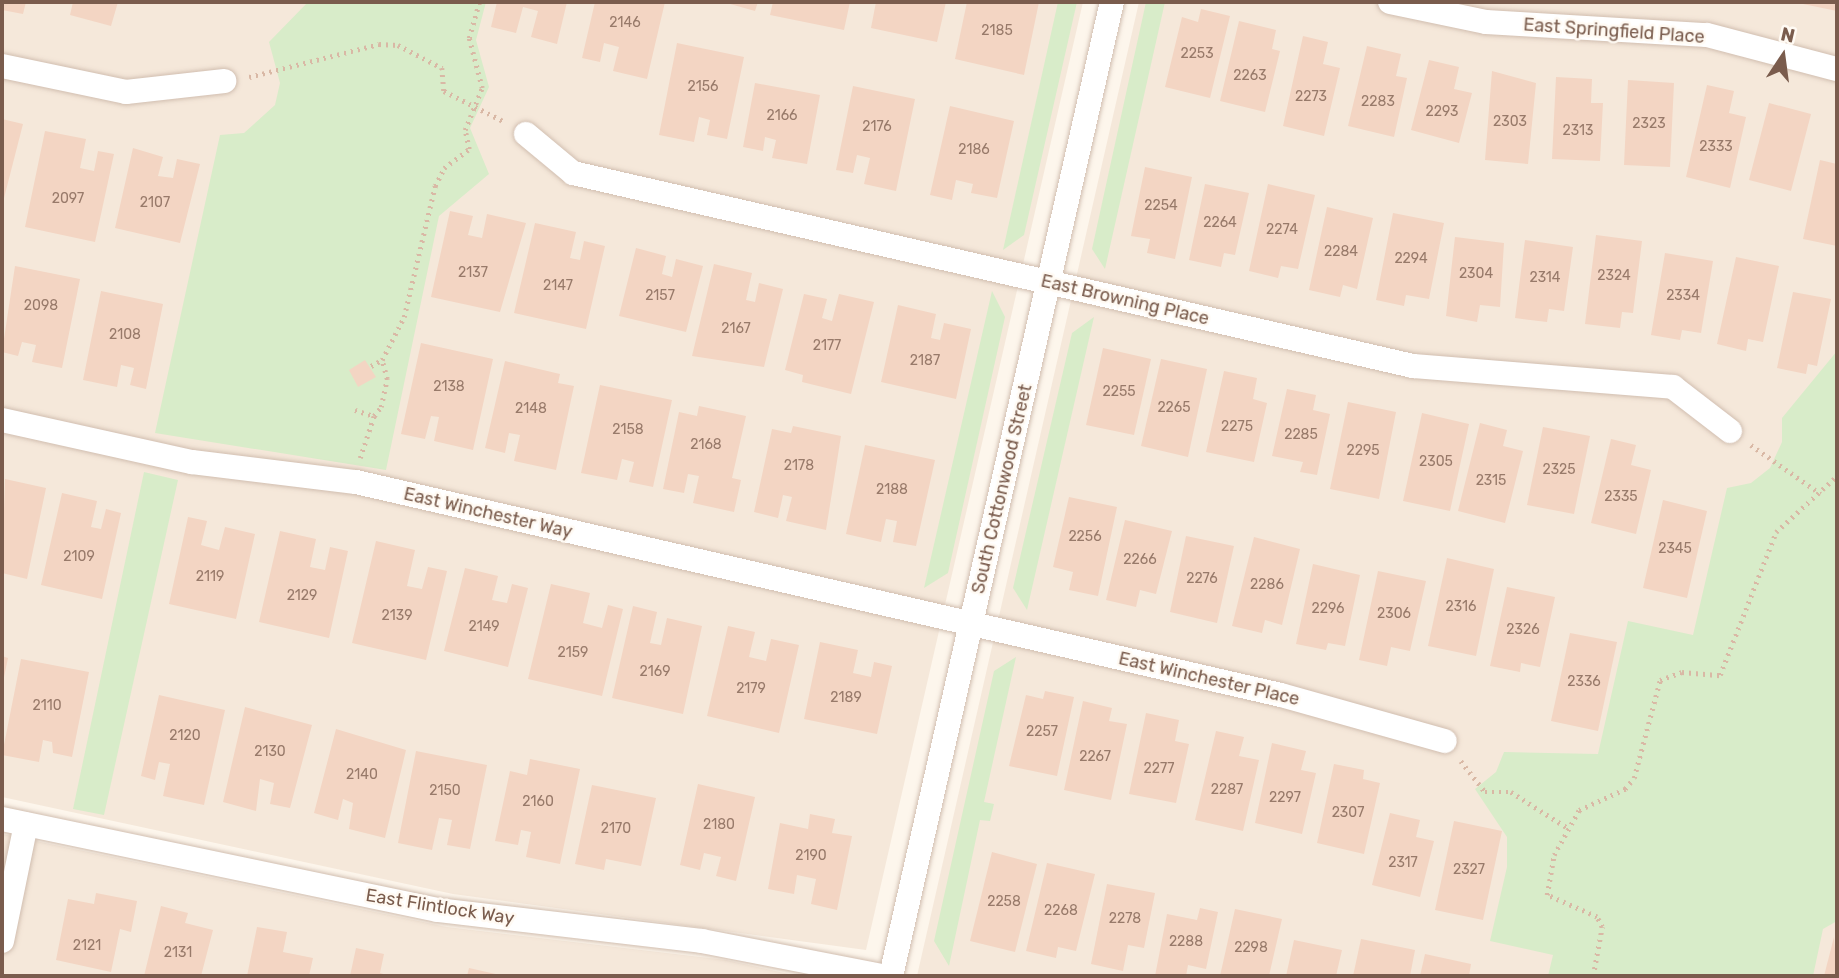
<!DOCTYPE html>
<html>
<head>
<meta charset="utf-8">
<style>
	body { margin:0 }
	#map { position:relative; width:1839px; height:978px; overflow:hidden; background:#fdf6ec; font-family:Rubik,sans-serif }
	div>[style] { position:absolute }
	.residential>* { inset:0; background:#f5e8da }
	.green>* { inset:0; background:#d8ecc9 }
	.building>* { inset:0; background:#f3d5c3 }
	.path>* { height:4.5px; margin-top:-2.25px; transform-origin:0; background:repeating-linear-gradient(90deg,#d9b8a5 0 2px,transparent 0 7px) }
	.roads { filter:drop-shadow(0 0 2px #d1beb0) drop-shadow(0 0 2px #d1beb0) }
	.minor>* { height:24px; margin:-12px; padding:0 12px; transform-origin:12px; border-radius:12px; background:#fff }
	span { translate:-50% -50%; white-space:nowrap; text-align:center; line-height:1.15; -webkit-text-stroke:5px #fffaf3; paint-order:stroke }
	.number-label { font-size:14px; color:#987a6a }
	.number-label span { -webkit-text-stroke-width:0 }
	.street-label { font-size:18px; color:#7a5c4d }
	.frame { position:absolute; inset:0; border:4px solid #7a5c4d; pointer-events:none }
	.north { position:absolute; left:1748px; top:21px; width:70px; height:70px; -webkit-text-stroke:5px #fffaf3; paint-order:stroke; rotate:13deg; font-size:19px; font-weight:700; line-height:28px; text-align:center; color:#7a5c4d }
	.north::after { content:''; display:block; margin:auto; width:24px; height:32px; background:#7a5c4d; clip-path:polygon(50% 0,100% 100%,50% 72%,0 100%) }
</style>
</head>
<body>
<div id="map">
	<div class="residential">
		<div style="clip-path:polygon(2px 2px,1083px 2px,866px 950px,453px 894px,2px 797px)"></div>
		<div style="clip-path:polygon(1139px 2px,1837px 2px,1837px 976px,917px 976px)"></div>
		<div style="clip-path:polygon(2px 834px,447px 927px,726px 960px,798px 976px,2px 976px)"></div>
	</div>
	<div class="green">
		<div style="clip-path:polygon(308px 2px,486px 2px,476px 40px,489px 87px,470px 128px,489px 174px,439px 216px,386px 470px,155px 433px,220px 135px,244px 133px,275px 105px,280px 83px,269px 42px)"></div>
		<div style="clip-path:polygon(1058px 2px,1077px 2px,1024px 235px,1003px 250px)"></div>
		<div style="clip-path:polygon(1146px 2px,1165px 2px,1105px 269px,1092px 249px)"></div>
		<div style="clip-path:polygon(992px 291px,1005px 317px,948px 573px,924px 588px)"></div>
		<div style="clip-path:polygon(1094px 317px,1027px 610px,1013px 588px,1072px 333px)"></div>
		<div style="clip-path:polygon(1837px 351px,1837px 921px,1823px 929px,1813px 976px,1548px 976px,1553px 955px,1490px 941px,1507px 867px,1507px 837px,1475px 789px,1496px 772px,1504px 752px,1598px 754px,1628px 621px,1693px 635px,1727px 488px,1751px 483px,1770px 468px,1782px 442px,1782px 418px)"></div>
		<div style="clip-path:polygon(144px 472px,178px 480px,104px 815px,73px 809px)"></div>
		<div style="clip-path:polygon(1016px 657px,984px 802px,994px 804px,990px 821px,980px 820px,949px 966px,934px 941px,994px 671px)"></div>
	</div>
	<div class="building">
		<div style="clip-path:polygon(2px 2px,26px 2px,23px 14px,2px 10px)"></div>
		<div style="clip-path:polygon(73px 2px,118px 2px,111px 26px,70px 15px)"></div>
		<div style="clip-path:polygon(497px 2px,567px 2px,557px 44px,531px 37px,538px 11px,523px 7px,516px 33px,491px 27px)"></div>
		<div style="clip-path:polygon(595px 2px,665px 2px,647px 79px,613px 71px,619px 47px,604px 43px,600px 62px,582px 58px)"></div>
		<div style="clip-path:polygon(723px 2px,758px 2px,755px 11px)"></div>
		<div style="clip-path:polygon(773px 2px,850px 2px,844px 30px,770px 15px)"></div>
		<div style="clip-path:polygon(876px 2px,946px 2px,937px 42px,871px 28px)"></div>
		<div style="clip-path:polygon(967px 2px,1039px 2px,1024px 75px,955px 59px)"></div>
		<div style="clip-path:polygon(1798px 2px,1837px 2px,1837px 11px,1798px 3px)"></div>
		<div style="clip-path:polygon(1201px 9px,1230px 16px,1210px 98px,1165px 87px,1182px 17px,1198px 22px)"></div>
		<div style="clip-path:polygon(1239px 21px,1276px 30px,1272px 49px,1280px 51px,1265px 112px,1220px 101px)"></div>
		<div style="clip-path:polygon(1303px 36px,1328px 42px,1323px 64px,1340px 68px,1324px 136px,1283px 126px)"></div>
		<div style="clip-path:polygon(677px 43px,744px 57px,727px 139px,707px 135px,710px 120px,699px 117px,694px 142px,659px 135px)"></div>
		<div style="clip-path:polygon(1367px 46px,1401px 54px,1396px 76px,1407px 78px,1394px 137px,1348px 126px)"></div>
		<div style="clip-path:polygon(1429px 60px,1459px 67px,1454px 89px,1472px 93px,1459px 143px,1411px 130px)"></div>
		<div style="clip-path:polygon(1492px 71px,1536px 83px,1528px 164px,1485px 160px)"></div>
		<div style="clip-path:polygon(1556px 77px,1592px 79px,1591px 103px,1603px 103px,1600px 161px,1552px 159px)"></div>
		<div style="clip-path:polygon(1628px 80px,1674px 83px,1670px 167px,1624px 165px)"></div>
		<div style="clip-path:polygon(755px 83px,820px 95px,807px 164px,772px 158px,776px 140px,765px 137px,763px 151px,743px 147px)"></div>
		<div style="clip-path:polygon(1707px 85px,1734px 91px,1729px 113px,1746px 117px,1730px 188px,1686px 177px)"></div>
		<div style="clip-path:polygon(853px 86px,915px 99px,896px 191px,864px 184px,870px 158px,857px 155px,853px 173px,836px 170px)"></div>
		<div style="clip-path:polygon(1769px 103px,1811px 114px,1791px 191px,1749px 180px)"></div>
		<div style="clip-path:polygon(950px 106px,1014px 121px,997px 198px,971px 193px,973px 184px,956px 180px,952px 200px,930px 195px)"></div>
		<div style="clip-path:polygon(2px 119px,23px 124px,3px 202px,2px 202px)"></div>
		<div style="clip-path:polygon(45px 131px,86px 139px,80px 168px,94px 171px,98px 151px,114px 154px,95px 242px,25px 227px)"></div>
		<div style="clip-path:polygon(133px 148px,163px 157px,158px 176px,173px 178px,177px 159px,200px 164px,180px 243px,115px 228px)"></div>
		<div style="clip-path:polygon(1820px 160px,1837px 164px,1837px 246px,1803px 239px)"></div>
		<div style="clip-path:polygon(1145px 167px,1192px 177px,1175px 259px,1147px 253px,1150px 239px,1131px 236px)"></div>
		<div style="clip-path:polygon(1205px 184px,1249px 193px,1235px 255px,1224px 253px,1221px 267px,1189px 260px)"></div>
		<div style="clip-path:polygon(1268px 184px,1315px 195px,1298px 269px,1281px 266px,1278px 278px,1249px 271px)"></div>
		<div style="clip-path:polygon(1327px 207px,1373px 218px,1357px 289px,1343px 285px,1340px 297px,1309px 290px)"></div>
		<div style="clip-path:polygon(450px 211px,473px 216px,468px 235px,482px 238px,487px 214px,526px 223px,500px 312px,431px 297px)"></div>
		<div style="clip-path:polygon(1393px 213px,1444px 223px,1429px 299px,1406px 295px,1404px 306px,1376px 300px)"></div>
		<div style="clip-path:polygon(535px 223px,576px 232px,570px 258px,580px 260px,584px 241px,605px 246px,586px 329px,514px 313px)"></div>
		<div style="clip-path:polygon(1596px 235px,1642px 241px,1633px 313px,1622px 312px,1620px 328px,1585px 324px)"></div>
		<div style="clip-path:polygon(1455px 237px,1504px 243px,1500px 307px,1480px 305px,1477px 322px,1446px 316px)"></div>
		<div style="clip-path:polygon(1525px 240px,1573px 247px,1564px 311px,1549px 309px,1547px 322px,1515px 318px)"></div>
		<div style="clip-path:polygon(636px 248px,666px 256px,662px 274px,672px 277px,676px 259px,703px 266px,686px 332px,619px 316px)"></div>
		<div style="clip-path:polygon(1665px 253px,1713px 261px,1701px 333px,1682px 330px,1680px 340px,1651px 335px)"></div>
		<div style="clip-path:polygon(1736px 257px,1779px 266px,1763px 342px,1748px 339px,1746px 351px,1717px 344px)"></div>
		<div style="clip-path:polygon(714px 264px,752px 273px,746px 300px,755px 302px,759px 283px,783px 289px,764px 367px,692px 356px)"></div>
		<div style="clip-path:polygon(15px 266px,80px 279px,62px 368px,32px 362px,36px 345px,22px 342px,18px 356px,2px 352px)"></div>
		<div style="clip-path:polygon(101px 291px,163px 304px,146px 389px,130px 385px,134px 368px,121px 365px,117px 387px,83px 380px)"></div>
		<div style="clip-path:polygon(1793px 292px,1831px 299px,1817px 366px,1808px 364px,1806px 374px,1777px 368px)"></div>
		<div style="clip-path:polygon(804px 294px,827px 299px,822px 318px,832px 321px,839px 294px,874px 302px,851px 394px,802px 382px,803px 375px,785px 370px)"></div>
		<div style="clip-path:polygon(898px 305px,936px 314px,931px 338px,940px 340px,944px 323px,971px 329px,956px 399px,881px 382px)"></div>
		<div style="clip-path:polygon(421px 343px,493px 359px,473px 450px,434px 441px,439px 417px,431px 416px,425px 439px,401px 434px)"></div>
		<div style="clip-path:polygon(1103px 348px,1151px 359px,1134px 435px,1086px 425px)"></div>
		<div style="clip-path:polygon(1161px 359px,1207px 369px,1188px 457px,1141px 446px)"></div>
		<div style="clip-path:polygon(365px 360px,376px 377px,358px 387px,349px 370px)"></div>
		<div style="clip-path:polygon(505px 361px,560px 374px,558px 383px,574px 386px,556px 470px,514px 461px,520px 435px,509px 433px,505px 453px,485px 448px)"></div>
		<div style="clip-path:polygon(1224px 371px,1257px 378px,1253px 399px,1267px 403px,1254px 462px,1206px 452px)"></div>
		<div style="clip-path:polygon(600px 385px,672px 400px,653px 487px,629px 482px,634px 462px,622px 459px,617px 480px,581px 473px)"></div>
		<div style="clip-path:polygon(1287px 389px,1316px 395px,1313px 410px,1330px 414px,1317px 475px,1300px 472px,1303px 462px,1272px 456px)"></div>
		<div style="clip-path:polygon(1348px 402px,1396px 412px,1379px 499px,1330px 489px)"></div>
		<div style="clip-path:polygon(699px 406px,746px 416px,732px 478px,741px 480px,734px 512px,693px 503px,699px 476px,688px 474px,684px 493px,663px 489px,679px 412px,697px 416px)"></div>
		<div style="clip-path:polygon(1422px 413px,1469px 424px,1450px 511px,1403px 501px)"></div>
		<div style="clip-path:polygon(1480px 423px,1507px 430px,1503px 446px,1523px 451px,1505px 523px,1458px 511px)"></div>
		<div style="clip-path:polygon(793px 426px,841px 436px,826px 530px,786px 521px,792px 497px,783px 495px,778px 518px,754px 512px,772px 429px,791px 433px)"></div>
		<div style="clip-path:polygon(1543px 427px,1590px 436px,1574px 514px,1527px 505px)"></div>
		<div style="clip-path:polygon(1611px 439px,1636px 445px,1631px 465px,1651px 470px,1636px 534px,1591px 523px)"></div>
		<div style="clip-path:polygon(865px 445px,935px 460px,916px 546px,893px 542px,897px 521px,886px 519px,881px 542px,846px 534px)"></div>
		<div style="clip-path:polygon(5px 479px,46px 488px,27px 579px,2px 573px)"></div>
		<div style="clip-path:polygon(62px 493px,97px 501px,91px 527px,101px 529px,106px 509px,121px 513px,102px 599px,41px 585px)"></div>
		<div style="clip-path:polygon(1069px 497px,1117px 507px,1098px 596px,1069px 590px,1073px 572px,1053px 567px)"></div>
		<div style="clip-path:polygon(1663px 500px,1707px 511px,1687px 598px,1643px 588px)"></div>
		<div style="clip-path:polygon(188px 517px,207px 521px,201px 545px,219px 550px,225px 527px,255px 534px,236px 619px,169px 604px)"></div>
		<div style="clip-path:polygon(1125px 520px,1172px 531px,1156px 594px,1140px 590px,1136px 607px,1106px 600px)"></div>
		<div style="clip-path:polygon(280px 531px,316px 539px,310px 567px,325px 570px,330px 547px,348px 551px,329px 638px,259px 622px)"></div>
		<div style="clip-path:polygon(1186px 536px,1234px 546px,1217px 623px,1170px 612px)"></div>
		<div style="clip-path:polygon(1254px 537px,1300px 549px,1282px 625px,1265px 620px,1262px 633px,1232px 626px)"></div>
		<div style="clip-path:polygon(376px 541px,415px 550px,407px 586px,422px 589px,428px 567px,447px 571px,426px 660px,352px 643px)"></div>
		<div style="clip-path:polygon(1447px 558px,1494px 569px,1476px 656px,1428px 646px)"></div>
		<div style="clip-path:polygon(1313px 564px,1360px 575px,1345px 646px,1328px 643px,1326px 650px,1296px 644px)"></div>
		<div style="clip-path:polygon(465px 568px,498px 576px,492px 600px,507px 603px,512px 584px,528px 588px,508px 667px,444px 651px)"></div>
		<div style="clip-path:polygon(1378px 571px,1426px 581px,1410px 651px,1391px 647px,1387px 666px,1359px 660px)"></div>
		<div style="clip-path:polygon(551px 584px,590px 593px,583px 623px,602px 628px,608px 605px,623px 609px,602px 696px,528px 679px)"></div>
		<div style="clip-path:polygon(1507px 587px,1555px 597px,1540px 667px,1521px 663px,1520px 672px,1490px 666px)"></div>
		<div style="clip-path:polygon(633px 606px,657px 612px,650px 643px,661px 645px,667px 618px,702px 626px,683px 714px,612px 698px)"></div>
		<div style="clip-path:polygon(728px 626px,755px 632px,749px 657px,766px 661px,771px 639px,799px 645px,779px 733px,707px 716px)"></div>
		<div style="clip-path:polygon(1570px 633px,1617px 642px,1598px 731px,1551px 721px)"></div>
		<div style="clip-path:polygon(820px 642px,858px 650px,853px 673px,871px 677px,874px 662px,892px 666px,877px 734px,804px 719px)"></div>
		<div style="clip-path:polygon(2px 656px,8px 658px,3px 682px,2px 682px)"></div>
		<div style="clip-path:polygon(21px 659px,89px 672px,72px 757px,53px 753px,52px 742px,43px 740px,39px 762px,2px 755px)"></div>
		<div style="clip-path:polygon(1045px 691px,1074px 697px,1057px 776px,1009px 766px,1026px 695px,1043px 699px)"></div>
		<div style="clip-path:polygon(159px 695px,225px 710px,204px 805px,163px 796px,170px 764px,159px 762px,155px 780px,141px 776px)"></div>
		<div style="clip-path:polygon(1083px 701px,1112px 708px,1109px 721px,1127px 724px,1111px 800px,1064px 790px)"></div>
		<div style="clip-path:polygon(245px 707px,312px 725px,290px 808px,270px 804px,274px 783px,260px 779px,256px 811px,223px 802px)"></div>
		<div style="clip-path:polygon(1146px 713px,1179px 720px,1175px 741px,1189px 744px,1176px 803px,1129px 794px)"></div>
		<div style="clip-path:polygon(336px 729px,406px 750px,385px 838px,349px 829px,353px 803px,343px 799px,338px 820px,314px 813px)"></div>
		<div style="clip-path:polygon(1216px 731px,1244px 737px,1239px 756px,1259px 760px,1243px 831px,1195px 820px)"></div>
		<div style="clip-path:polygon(1272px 743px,1306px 751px,1301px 770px,1316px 773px,1302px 834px,1255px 823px)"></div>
		<div style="clip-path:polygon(416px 751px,487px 765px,470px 849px,447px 845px,452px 820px,439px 818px,432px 850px,398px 843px)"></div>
		<div style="clip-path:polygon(530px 759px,580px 769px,560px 864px,526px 857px,531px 832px,521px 830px,518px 845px,495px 841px,510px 771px,527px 775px)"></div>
		<div style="clip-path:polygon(1334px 764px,1364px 770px,1363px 779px,1380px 783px,1364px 854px,1317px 843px)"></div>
		<div style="clip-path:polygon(698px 784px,755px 797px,736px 881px,716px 876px,721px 857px,704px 853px,700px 870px,680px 865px)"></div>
		<div style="clip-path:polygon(592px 785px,656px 798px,641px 866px,606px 859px,604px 870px,575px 864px)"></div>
		<div style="clip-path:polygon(1390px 813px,1420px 820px,1416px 837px,1434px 841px,1420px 897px,1372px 885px)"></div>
		<div style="clip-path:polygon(810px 814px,835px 819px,832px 833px,852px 836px,837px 910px,811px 904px,816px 879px,797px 875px,794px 894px,768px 889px,780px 823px,808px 829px)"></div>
		<div style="clip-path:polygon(1454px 821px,1502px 831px,1483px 920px,1435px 910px)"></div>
		<div style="clip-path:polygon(992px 852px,1037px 864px,1015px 952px,970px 941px)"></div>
		<div style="clip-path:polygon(1047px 863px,1095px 874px,1076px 951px,1058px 947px,1056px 958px,1026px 951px)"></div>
		<div style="clip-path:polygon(1107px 884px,1155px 893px,1144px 948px,1128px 945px,1123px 971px,1091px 964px)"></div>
		<div style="clip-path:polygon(96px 893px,137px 901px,131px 932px,120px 929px,111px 972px,56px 960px,68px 899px,94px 904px)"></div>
		<div style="clip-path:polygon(161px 906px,188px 913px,185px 923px,213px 930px,201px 976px,144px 976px)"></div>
		<div style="clip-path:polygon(1200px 908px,1218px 912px,1206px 969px,1188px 965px,1186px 976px,1155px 976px,1167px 914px,1197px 920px)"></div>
		<div style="clip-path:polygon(1235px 909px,1282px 919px,1269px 976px,1220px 976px)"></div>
		<div style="clip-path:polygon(257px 927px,287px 932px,283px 952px,313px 958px,309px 976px,247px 976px)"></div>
		<div style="clip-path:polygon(1834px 937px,1837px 976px,1824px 976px)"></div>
		<div style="clip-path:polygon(1361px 939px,1415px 950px,1410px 976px,1353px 976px)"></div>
		<div style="clip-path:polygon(1294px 940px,1342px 950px,1336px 976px,1286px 976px)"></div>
		<div style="clip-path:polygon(356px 948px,384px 954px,380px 973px,390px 976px,350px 976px)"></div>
		<div style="clip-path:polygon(1425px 954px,1471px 964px,1469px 976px,1420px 976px)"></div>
		<div style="clip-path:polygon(469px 968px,500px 975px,500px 976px,467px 976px)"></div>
	</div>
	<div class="path">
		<div style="left:249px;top:77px;width:134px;rotate:-14.2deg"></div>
		<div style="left:379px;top:44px;width:19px;rotate:3deg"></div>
		<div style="left:398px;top:45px;width:50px;rotate:27.6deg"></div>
		<div style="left:442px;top:68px;width:23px;rotate:85deg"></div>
		<div style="left:444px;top:91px;width:68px;rotate:26.9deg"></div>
		<div style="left:371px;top:366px;width:13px;rotate:-29deg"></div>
		<div style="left:382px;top:360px;width:48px;rotate:-62.9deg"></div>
		<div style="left:404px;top:317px;width:135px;rotate:-76.7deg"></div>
		<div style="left:435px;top:186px;width:20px;rotate:-63deg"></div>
		<div style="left:444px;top:168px;width:31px;rotate:-37deg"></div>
		<div style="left:469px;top:149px;width:19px;rotate:-102deg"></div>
		<div style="left:465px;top:130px;width:45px;rotate:-68deg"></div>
		<div style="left:482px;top:88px;width:52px;rotate:-104.6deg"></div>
		<div style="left:469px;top:38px;width:37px;rotate:-74deg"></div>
		<div style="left:355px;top:410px;width:20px;rotate:18deg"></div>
		<div style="left:374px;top:416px;width:11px;rotate:-52deg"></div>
		<div style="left:381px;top:407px;width:29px;rotate:-78deg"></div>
		<div style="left:387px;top:379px;width:20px;rotate:-105deg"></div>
		<div style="left:1751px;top:445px;width:85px;rotate:35deg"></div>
		<div style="left:360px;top:458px;width:44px;rotate:-71.6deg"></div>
		<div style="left:1461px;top:761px;width:39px;rotate:52deg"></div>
		<div style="left:1485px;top:792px;width:26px"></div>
		<div style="left:1511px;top:792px;width:67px;rotate:32.3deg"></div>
		<div style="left:1593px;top:976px;width:50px;rotate:-79.6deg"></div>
		<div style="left:1602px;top:927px;width:11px;rotate:-117deg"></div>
		<div style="left:1597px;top:917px;width:55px;rotate:-156.3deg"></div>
		<div style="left:1547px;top:895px;width:41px;rotate:-80.1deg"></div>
		<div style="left:1554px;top:855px;width:51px;rotate:-60.9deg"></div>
		<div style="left:1579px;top:810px;width:51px;rotate:-24.5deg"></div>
		<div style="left:1625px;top:789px;width:14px;rotate:-51deg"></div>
		<div style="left:1634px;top:778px;width:101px;rotate:-75.1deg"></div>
		<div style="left:1660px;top:680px;width:23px;rotate:-20deg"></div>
		<div style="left:1682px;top:672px;width:38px;rotate:5deg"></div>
		<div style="left:1720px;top:675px;width:154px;rotate:-68.6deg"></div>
		<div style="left:1776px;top:532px;width:83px;rotate:-42.6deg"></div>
	</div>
	<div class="roads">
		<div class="minor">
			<div style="left:1390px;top:2px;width:98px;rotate:11.8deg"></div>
			<div style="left:1486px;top:22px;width:221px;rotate:3.4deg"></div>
			<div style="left:1707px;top:35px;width:134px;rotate:14.7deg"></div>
			<div style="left:2px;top:66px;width:127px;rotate:11.8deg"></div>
			<div style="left:126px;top:92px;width:99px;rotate:-6.4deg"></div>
			<div style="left:526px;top:134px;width:61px;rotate:39.7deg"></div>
			<div style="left:573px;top:173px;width:862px;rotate:12.94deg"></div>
			<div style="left:1413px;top:366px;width:261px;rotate:4.6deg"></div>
			<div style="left:1673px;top:387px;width:72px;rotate:37.7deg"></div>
			<div style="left:2px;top:420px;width:195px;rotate:12.5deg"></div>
			<div style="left:192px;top:462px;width:165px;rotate:7deg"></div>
			<div style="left:356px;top:482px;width:949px;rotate:12.97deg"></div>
			<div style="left:1281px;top:695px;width:170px;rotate:15.7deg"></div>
			<div style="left:2px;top:819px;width:445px;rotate:11.8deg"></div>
			<div style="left:438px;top:910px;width:266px;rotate:6.7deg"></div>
			<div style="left:702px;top:941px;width:183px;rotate:11deg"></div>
			<div style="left:2px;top:941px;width:119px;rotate:-78.4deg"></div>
			<div style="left:891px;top:976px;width:999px;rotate:-77.22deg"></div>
		</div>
	</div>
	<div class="number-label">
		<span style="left:625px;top:23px">2146</span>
		<span style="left:997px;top:31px">2185</span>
		<span style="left:1197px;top:54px">2253</span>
		<span style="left:1250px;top:76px">2263</span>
		<span style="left:703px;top:87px">2156</span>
		<span style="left:1311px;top:97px">2273</span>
		<span style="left:1378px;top:102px">2283</span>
		<span style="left:1442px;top:112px">2293</span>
		<span style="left:782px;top:116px">2166</span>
		<span style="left:1510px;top:122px">2303</span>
		<span style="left:1649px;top:124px">2323</span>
		<span style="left:877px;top:127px">2176</span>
		<span style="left:1578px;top:131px">2313</span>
		<span style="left:1716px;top:147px">2333</span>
		<span style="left:974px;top:150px">2186</span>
		<span style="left:68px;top:199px">2097</span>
		<span style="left:155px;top:203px">2107</span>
		<span style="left:1161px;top:206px">2254</span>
		<span style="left:1220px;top:223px">2264</span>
		<span style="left:1282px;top:230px">2274</span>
		<span style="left:1341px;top:252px">2284</span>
		<span style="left:1411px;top:259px">2294</span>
		<span style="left:473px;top:273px">2137</span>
		<span style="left:1476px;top:274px">2304</span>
		<span style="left:1614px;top:276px">2324</span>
		<span style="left:1545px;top:278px">2314</span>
		<span style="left:558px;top:286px">2147</span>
		<span style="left:660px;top:296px">2157</span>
		<span style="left:1683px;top:296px">2334</span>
		<span style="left:41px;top:306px">2098</span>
		<span style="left:736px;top:329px">2167</span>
		<span style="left:125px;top:335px">2108</span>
		<span style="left:827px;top:346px">2177</span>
		<span style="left:925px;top:361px">2187</span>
		<span style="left:449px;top:387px">2138</span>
		<span style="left:1119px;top:392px">2255</span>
		<span style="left:1174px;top:408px">2265</span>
		<span style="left:531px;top:409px">2148</span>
		<span style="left:1237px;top:427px">2275</span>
		<span style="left:628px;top:430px">2158</span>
		<span style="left:1301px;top:435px">2285</span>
		<span style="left:706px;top:445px">2168</span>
		<span style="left:1363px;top:451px">2295</span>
		<span style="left:1436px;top:462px">2305</span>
		<span style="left:799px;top:466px">2178</span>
		<span style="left:1559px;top:470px">2325</span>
		<span style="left:1491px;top:481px">2315</span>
		<span style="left:892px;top:490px">2188</span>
		<span style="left:1621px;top:497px">2335</span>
		<span style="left:1085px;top:537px">2256</span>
		<span style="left:1675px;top:549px">2345</span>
		<span style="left:79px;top:557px">2109</span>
		<span style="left:1140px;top:560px">2266</span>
		<span style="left:210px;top:577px">2119</span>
		<span style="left:1202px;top:579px">2276</span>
		<span style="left:1267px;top:585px">2286</span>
		<span style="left:302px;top:596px">2129</span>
		<span style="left:1461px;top:607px">2316</span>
		<span style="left:1328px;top:609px">2296</span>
		<span style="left:1394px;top:614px">2306</span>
		<span style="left:397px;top:616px">2139</span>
		<span style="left:484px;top:627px">2149</span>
		<span style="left:1523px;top:630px">2326</span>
		<span style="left:573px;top:653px">2159</span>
		<span style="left:655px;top:672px">2169</span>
		<span style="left:1584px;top:682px">2336</span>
		<span style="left:751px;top:689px">2179</span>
		<span style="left:846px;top:698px">2189</span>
		<span style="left:47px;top:706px">2110</span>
		<span style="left:1042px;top:732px">2257</span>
		<span style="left:185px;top:736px">2120</span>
		<span style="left:270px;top:752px">2130</span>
		<span style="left:1095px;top:757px">2267</span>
		<span style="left:1159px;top:769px">2277</span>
		<span style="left:362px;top:775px">2140</span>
		<span style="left:1227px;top:790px">2287</span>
		<span style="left:445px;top:791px">2150</span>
		<span style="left:1285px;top:798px">2297</span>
		<span style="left:538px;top:802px">2160</span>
		<span style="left:1348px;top:813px">2307</span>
		<span style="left:719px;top:825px">2180</span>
		<span style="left:616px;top:829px">2170</span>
		<span style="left:811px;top:856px">2190</span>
		<span style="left:1403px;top:863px">2317</span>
		<span style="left:1469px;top:870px">2327</span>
		<span style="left:1004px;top:902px">2258</span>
		<span style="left:1061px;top:911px">2268</span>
		<span style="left:1125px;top:919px">2278</span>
		<span style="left:1186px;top:942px">2288</span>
		<span style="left:87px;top:946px">2121</span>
		<span style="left:1251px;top:948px">2298</span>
		<span style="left:178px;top:953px">2131</span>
	</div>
	<div class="street-label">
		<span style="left:1614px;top:31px;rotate:4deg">East Springfield Place</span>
		<span style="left:1125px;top:300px;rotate:13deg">East Browning Place</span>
		<span style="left:1002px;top:489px;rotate:-77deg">South Cottonwood Street</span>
		<span style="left:488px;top:513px;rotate:13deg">East Winchester Way</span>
		<span style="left:1209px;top:679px;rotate:13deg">East Winchester Place</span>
		<span style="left:440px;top:907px;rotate:9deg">East Flintlock Way</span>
	</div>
	<div class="frame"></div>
	<div class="north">N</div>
</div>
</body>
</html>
